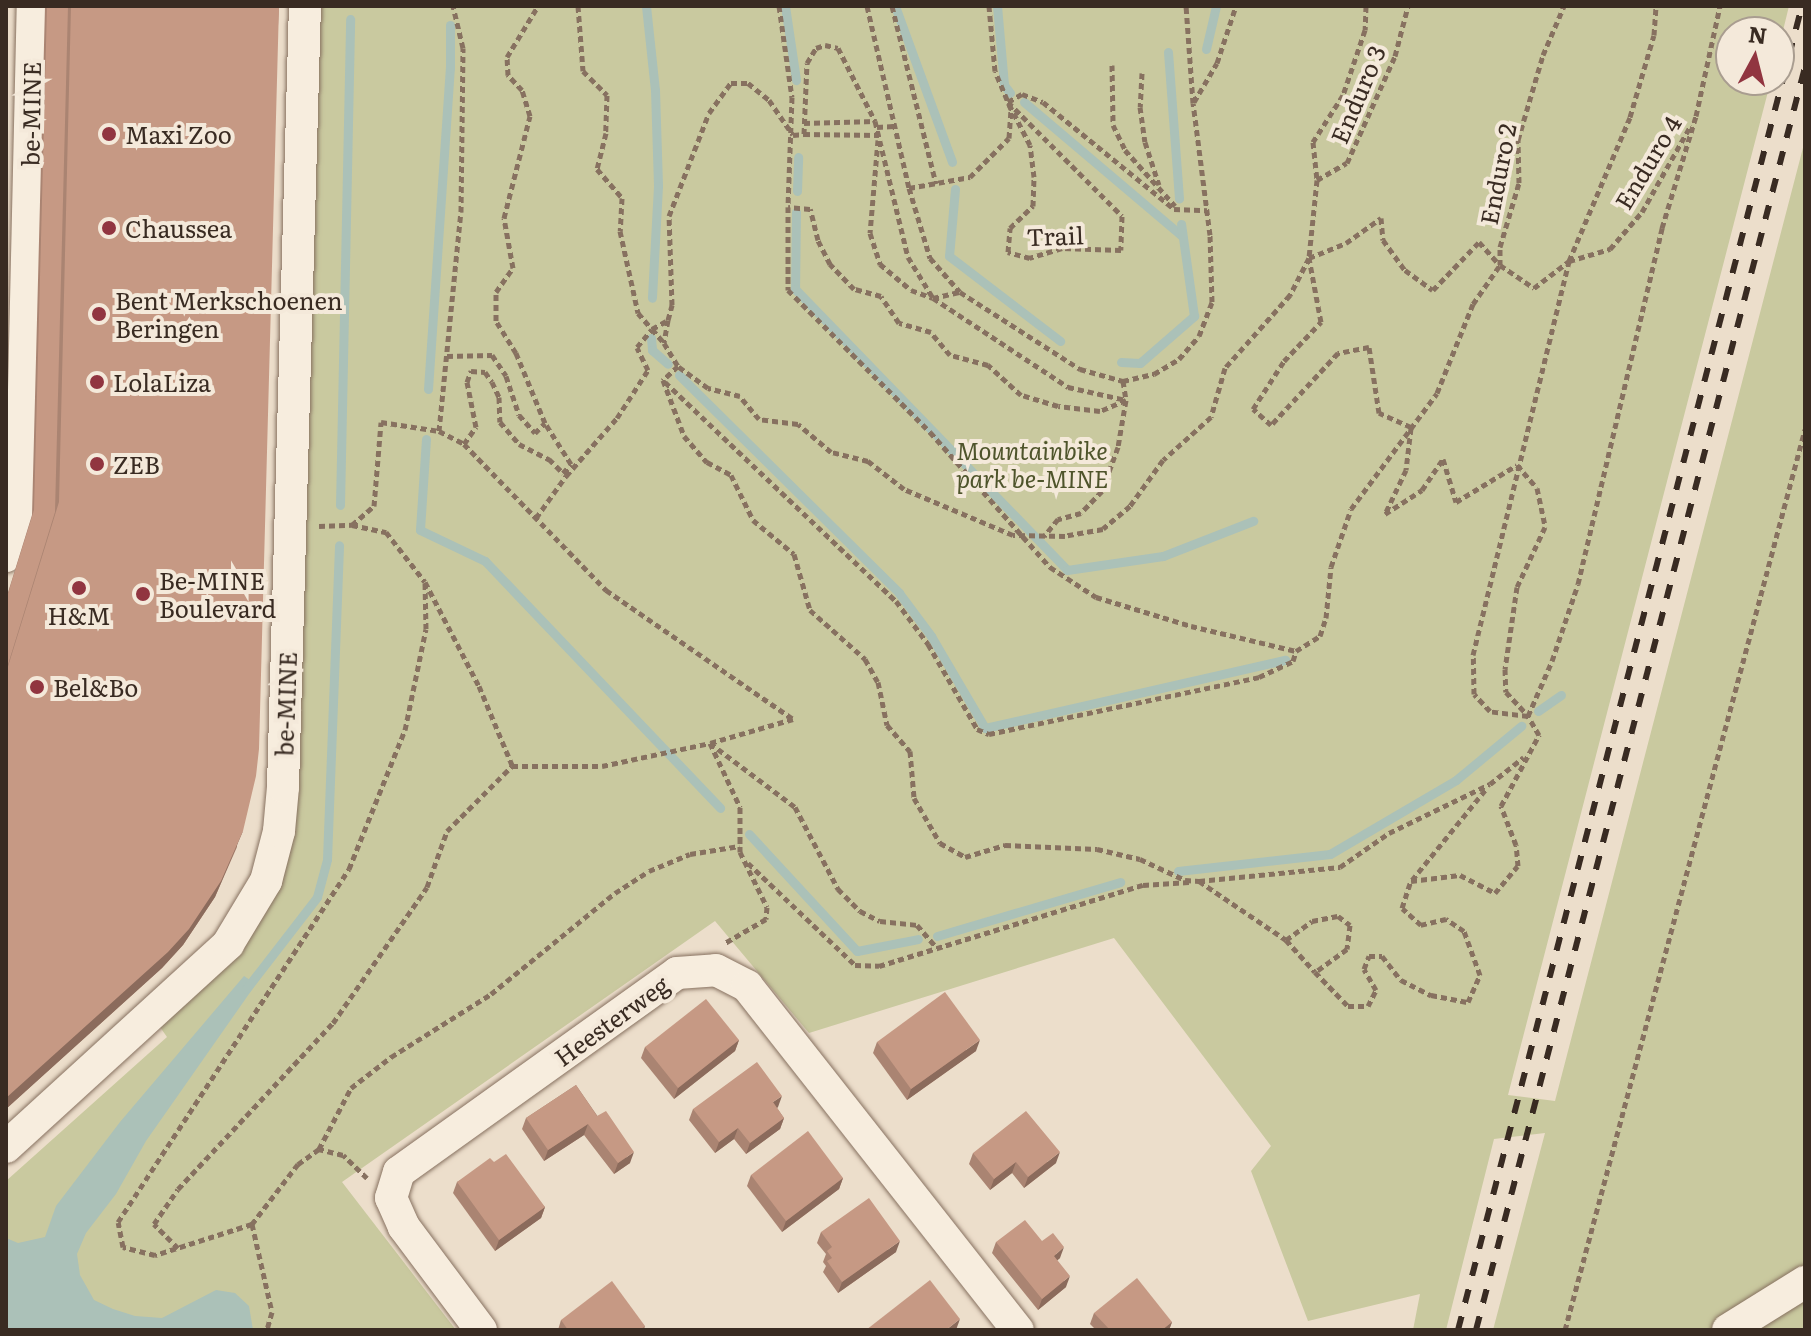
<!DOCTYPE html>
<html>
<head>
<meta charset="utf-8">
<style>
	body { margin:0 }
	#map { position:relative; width:1811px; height:1336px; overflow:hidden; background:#ecdecb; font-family:Literata,serif }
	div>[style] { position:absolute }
	.green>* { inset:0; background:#c9c99f }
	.water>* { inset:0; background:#abc1b8 }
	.stream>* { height:9px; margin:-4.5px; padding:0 4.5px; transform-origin:4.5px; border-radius:4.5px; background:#abc1b8 }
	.path>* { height:5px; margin-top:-2.5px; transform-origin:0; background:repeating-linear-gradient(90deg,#877160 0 6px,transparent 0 10px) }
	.roads { filter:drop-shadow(0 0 2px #877160) drop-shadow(0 0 2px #877160) }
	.minor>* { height:32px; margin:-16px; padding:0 16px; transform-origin:16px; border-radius:16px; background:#f7edde }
	.rail>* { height:6px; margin-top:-3px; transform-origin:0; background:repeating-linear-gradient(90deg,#392b22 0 14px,transparent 0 28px) }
	.wall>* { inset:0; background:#aa8472 }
	.shaded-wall>* { inset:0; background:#8b6b5c }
	.building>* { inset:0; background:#c69984 }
	.dots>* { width:22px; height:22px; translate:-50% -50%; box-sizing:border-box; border:4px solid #f4e9da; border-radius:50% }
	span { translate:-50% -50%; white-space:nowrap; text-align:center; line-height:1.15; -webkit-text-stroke:8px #f4e9da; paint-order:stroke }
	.street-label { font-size:24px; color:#392b22 }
	.poi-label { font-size:24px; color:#392b22 }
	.left { translate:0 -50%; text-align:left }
	.park-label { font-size:24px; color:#4e542b; font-style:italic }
	.frame { position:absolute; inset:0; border:8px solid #392b22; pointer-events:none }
	.north { position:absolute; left:1715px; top:16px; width:80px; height:80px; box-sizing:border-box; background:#f4e9da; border:2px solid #a99d90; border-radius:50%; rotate:7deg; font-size:22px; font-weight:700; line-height:32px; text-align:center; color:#392b22 }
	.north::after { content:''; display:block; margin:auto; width:28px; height:36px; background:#913540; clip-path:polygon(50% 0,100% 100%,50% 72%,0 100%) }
</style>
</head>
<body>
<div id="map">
	<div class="green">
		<div style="clip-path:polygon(318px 6px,1789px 6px,1779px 47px,1779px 32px,1731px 32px,1731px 80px,1771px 80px,1508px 1095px,1555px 1101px,1805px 140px,1805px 1330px,1493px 1330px,1545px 1133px,1494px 1139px,1446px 1330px,1413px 1330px,1420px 1294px,1308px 1321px,1251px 1171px,1271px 1146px,1114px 938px,809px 1033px,715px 921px,342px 1182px,456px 1330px,6px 1330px,6px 1181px,167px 1037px,160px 1027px,231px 961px,267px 911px,286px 863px)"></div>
	</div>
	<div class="water">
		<div style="clip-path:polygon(244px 976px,256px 984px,146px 1141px,116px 1194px,86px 1233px,77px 1254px,80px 1275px,94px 1300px,113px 1309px,135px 1316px,162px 1318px,216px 1290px,235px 1293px,249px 1306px,253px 1330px,6px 1330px,6px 1238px,18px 1243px,45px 1237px,56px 1206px,120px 1122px)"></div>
	</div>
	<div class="stream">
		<div style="left:646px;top:6px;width:84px;rotate:83.9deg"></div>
		<div style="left:655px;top:90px;width:96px;rotate:88.2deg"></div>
		<div style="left:658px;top:186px;width:112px;rotate:93.1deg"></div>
		<div style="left:785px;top:6px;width:75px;rotate:81.5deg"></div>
		<div style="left:895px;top:6px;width:166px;rotate:69.9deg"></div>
		<div style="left:997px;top:6px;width:79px;rotate:84.9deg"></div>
		<div style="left:1004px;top:85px;width:10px;rotate:53deg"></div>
		<div style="left:1206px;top:49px;width:44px;rotate:-76.9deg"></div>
		<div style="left:1168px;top:52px;width:147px;rotate:85.7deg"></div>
		<div style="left:1024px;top:102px;width:207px;rotate:40.3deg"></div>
		<div style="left:955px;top:189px;width:67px;rotate:95.1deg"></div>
		<div style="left:949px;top:256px;width:140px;rotate:37.4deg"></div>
		<div style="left:797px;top:191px;width:34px;rotate:-88deg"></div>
		<div style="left:796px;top:212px;width:77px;rotate:90.7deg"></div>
		<div style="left:795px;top:289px;width:391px;rotate:45.9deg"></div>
		<div style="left:1067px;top:570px;width:97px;rotate:-8.3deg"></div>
		<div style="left:1163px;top:556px;width:97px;rotate:-21.3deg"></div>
		<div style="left:651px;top:338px;width:12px;rotate:85deg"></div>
		<div style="left:652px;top:350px;width:21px;rotate:41deg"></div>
		<div style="left:1121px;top:362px;width:19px;rotate:3deg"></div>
		<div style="left:1140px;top:363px;width:72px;rotate:-41deg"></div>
		<div style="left:1194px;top:316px;width:93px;rotate:-98deg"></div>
		<div style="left:679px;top:375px;width:310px;rotate:44.7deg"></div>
		<div style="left:899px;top:593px;width:54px;rotate:53.3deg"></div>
		<div style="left:931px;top:636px;width:107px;rotate:59.6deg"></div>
		<div style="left:985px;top:728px;width:308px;rotate:-12.8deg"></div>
		<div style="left:428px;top:389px;width:322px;rotate:-86.1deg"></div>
		<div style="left:450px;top:68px;width:43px;rotate:-90deg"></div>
		<div style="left:426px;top:439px;width:91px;rotate:93.8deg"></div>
		<div style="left:420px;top:530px;width:72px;rotate:25.5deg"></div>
		<div style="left:485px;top:561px;width:341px;rotate:46.4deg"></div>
		<div style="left:340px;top:505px;width:486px;rotate:-88.8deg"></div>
		<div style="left:1538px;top:711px;width:28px;rotate:-35deg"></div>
		<div style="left:749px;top:834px;width:159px;rotate:47.3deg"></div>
		<div style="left:857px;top:951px;width:62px;rotate:-11.1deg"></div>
		<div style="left:1178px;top:871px;width:153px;rotate:-6.4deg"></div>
		<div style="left:1330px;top:854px;width:146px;rotate:-30.4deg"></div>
		<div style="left:1456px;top:780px;width:85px;rotate:-39.7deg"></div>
		<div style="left:937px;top:936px;width:191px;rotate:-16.4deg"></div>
		<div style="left:246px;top:989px;width:116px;rotate:-52.3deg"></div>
		<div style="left:317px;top:897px;width:39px;rotate:-75deg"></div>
		<div style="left:327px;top:859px;width:314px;rotate:-87.8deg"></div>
	</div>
	<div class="path">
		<div style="left:578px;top:6px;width:65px;rotate:85.6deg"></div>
		<div style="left:583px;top:71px;width:34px;rotate:45deg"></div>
		<div style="left:607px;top:95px;width:38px;rotate:92deg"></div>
		<div style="left:606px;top:133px;width:37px;rotate:104deg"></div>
		<div style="left:597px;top:169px;width:38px;rotate:49deg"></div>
		<div style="left:622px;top:198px;width:33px;rotate:93deg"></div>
		<div style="left:620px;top:231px;width:84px;rotate:77.6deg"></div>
		<div style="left:638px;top:313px;width:21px;rotate:49deg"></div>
		<div style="left:652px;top:329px;width:18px;rotate:-29deg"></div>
		<div style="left:668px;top:320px;width:16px;rotate:-75deg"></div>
		<div style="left:672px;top:305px;width:89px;rotate:-91.9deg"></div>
		<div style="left:669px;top:216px;width:110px;rotate:-68.8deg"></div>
		<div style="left:709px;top:113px;width:37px;rotate:-54deg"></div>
		<div style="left:731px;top:83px;width:17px"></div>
		<div style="left:748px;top:83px;width:27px;rotate:39deg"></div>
		<div style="left:769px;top:100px;width:42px;rotate:55.6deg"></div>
		<div style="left:793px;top:135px;width:11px;rotate:-5deg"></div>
		<div style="left:804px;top:134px;width:71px;rotate:-87.6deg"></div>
		<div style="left:807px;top:63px;width:17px;rotate:-59deg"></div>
		<div style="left:816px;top:48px;width:9px;rotate:-18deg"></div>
		<div style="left:825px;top:45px;width:13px;rotate:13deg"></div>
		<div style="left:838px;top:48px;width:82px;rotate:63.1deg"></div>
		<div style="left:875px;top:121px;width:140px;rotate:76.4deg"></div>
		<div style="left:908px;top:257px;width:48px;rotate:58.6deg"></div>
		<div style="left:933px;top:298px;width:162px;rotate:33.4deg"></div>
		<div style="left:1068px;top:387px;width:59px;rotate:12.6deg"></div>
		<div style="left:1126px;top:400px;width:48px;rotate:99.7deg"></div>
		<div style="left:1118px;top:447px;width:47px;rotate:110deg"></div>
		<div style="left:1102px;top:491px;width:30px;rotate:134deg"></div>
		<div style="left:1081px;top:513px;width:24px;rotate:165deg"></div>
		<div style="left:1058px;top:519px;width:22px;rotate:129deg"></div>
		<div style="left:779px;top:6px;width:92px;rotate:81.9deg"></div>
		<div style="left:792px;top:97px;width:110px;rotate:92.1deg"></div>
		<div style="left:867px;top:6px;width:187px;rotate:77deg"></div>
		<div style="left:909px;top:188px;width:73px;rotate:73.3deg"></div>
		<div style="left:930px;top:258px;width:45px;rotate:48.6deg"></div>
		<div style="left:960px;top:292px;width:143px;rotate:32.7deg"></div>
		<div style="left:1080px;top:369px;width:45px;rotate:15.6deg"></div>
		<div style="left:1123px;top:381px;width:32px;rotate:-13deg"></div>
		<div style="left:1154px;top:374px;width:29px;rotate:-31deg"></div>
		<div style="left:1179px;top:359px;width:30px;rotate:-49deg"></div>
		<div style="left:1199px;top:336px;width:36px;rotate:-69deg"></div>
		<div style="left:1212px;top:302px;width:67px;rotate:-91.7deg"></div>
		<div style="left:1210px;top:235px;width:133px;rotate:-97.3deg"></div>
		<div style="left:1193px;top:103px;width:97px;rotate:-94.1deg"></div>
		<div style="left:892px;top:6px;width:183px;rotate:76.1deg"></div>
		<div style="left:1366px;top:6px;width:24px;rotate:92deg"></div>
		<div style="left:1365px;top:30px;width:69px;rotate:108.7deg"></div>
		<div style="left:1343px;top:95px;width:56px;rotate:122.6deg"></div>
		<div style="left:1313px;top:142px;width:38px;rotate:84deg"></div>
		<div style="left:1317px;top:180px;width:78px;rotate:95.9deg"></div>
		<div style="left:1309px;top:258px;width:42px;rotate:117.2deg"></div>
		<div style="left:1290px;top:295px;width:98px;rotate:131.7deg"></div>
		<div style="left:1225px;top:368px;width:51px;rotate:105.9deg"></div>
		<div style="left:1211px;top:417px;width:64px;rotate:138.1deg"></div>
		<div style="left:1163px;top:460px;width:57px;rotate:125.7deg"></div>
		<div style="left:1130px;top:506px;width:35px;rotate:140deg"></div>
		<div style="left:1103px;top:529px;width:39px;rotate:170deg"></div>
		<div style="left:1065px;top:536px;width:52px;rotate:-178.9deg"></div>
		<div style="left:1013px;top:535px;width:118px;rotate:-157.1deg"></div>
		<div style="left:904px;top:489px;width:46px;rotate:-142.1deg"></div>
		<div style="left:868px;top:461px;width:38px;rotate:-166deg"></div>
		<div style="left:831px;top:452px;width:43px;rotate:-139.7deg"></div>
		<div style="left:798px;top:424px;width:39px;rotate:-173deg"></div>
		<div style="left:759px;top:419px;width:30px;rotate:-130deg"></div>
		<div style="left:740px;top:396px;width:33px;rotate:-166deg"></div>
		<div style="left:708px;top:388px;width:37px;rotate:-144deg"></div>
		<div style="left:678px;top:366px;width:21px;rotate:137deg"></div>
		<div style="left:663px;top:380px;width:60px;rotate:69.4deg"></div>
		<div style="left:684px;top:436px;width:35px;rotate:49deg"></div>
		<div style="left:707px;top:462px;width:27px;rotate:28deg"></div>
		<div style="left:731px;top:475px;width:50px;rotate:63.9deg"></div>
		<div style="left:753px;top:520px;width:53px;rotate:39.7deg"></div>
		<div style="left:794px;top:554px;width:58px;rotate:74.1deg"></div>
		<div style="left:810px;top:610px;width:74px;rotate:41.7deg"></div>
		<div style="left:865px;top:659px;width:26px;rotate:61deg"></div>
		<div style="left:878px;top:682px;width:44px;rotate:78.2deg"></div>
		<div style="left:887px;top:725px;width:35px;rotate:49deg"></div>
		<div style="left:910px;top:751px;width:47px;rotate:85.1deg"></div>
		<div style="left:914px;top:798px;width:52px;rotate:60deg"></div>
		<div style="left:940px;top:843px;width:29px;rotate:29deg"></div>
		<div style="left:965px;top:857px;width:42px;rotate:-16.7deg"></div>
		<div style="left:1005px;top:845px;width:92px;rotate:2.5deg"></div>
		<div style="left:1097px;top:849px;width:44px;rotate:13.1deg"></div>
		<div style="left:1140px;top:859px;width:50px;rotate:25deg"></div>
		<div style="left:1185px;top:880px;width:14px;rotate:4deg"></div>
		<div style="left:1199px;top:881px;width:105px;rotate:34.1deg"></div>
		<div style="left:1286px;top:940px;width:32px;rotate:-36deg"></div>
		<div style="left:1312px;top:921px;width:26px;rotate:-11deg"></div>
		<div style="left:1338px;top:916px;width:15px;rotate:37deg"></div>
		<div style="left:1350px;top:925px;width:24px;rotate:97deg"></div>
		<div style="left:1347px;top:949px;width:39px;rotate:144deg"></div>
		<div style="left:1315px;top:972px;width:47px;rotate:45.9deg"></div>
		<div style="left:1348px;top:1006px;width:20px"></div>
		<div style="left:1368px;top:1006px;width:18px;rotate:-63deg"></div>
		<div style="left:1376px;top:990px;width:24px;rotate:-120deg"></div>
		<div style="left:1364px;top:969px;width:14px;rotate:-69deg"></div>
		<div style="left:1369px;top:956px;width:13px"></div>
		<div style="left:1382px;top:956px;width:31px;rotate:52deg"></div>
		<div style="left:1401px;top:980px;width:34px;rotate:27deg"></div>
		<div style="left:1431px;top:995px;width:38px;rotate:11deg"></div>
		<div style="left:1468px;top:1002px;width:30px;rotate:-66deg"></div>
		<div style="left:1480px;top:975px;width:47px;rotate:-110deg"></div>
		<div style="left:1464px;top:931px;width:22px;rotate:-146deg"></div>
		<div style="left:1446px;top:919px;width:26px;rotate:167deg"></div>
		<div style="left:1421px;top:925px;width:25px;rotate:-138deg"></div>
		<div style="left:1402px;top:908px;width:28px;rotate:-72deg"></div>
		<div style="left:1411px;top:881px;width:49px;rotate:-7deg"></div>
		<div style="left:1460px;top:875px;width:39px;rotate:27deg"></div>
		<div style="left:1495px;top:893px;width:35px;rotate:-50deg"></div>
		<div style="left:1518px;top:866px;width:21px;rotate:-95deg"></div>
		<div style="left:1516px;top:845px;width:42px;rotate:-111deg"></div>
		<div style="left:1501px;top:806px;width:81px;rotate:-61.8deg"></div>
		<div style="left:1539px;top:735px;width:22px;rotate:-120deg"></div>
		<div style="left:1528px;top:716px;width:38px;rotate:-173deg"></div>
		<div style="left:1490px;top:711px;width:23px;rotate:-133deg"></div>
		<div style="left:1474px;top:694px;width:39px;rotate:-91deg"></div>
		<div style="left:1473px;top:655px;width:406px;rotate:-76.3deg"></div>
		<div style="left:1569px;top:261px;width:156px;rotate:-67deg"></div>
		<div style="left:1630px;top:117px;width:85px;rotate:-73.7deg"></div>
		<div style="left:1654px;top:35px;width:29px;rotate:-86deg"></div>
		<div style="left:1112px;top:65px;width:60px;rotate:89deg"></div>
		<div style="left:1113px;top:125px;width:28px;rotate:64deg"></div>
		<div style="left:1125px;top:150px;width:75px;rotate:48.2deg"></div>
		<div style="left:1142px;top:73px;width:34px;rotate:93deg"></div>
		<div style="left:1140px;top:107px;width:35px;rotate:82deg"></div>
		<div style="left:1145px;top:142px;width:45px;rotate:72deg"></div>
		<div style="left:1008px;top:102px;width:161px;rotate:45deg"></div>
		<div style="left:1122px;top:216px;width:34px;rotate:92deg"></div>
		<div style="left:1121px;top:250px;width:59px;rotate:-178.1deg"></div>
		<div style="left:1062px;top:248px;width:34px;rotate:163deg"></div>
		<div style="left:1030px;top:258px;width:23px;rotate:-165deg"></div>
		<div style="left:1008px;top:252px;width:24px;rotate:-85deg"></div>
		<div style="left:1010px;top:228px;width:32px;rotate:-44deg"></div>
		<div style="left:1033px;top:206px;width:29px;rotate:-88deg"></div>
		<div style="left:1034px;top:177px;width:32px;rotate:-97deg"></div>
		<div style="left:1030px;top:145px;width:48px;rotate:-117.1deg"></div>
		<div style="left:1008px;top:102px;width:16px;rotate:-30deg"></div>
		<div style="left:1022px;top:94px;width:22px;rotate:21deg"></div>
		<div style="left:1043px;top:102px;width:169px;rotate:39.2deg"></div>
		<div style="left:1174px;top:209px;width:33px;rotate:2deg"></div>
		<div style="left:1194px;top:102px;width:45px;rotate:-59.5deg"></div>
		<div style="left:1217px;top:63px;width:60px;rotate:-71.6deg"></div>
		<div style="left:804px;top:123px;width:71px;rotate:-1.6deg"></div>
		<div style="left:877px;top:127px;width:17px;rotate:-3deg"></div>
		<div style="left:804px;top:134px;width:75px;rotate:0.8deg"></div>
		<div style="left:878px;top:140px;width:93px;rotate:94.9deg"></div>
		<div style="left:870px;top:233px;width:33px;rotate:72deg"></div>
		<div style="left:880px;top:264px;width:40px;rotate:40deg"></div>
		<div style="left:911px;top:290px;width:23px;rotate:20deg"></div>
		<div style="left:933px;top:298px;width:28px;rotate:-13deg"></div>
		<div style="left:1317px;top:180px;width:34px;rotate:-30deg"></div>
		<div style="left:1347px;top:163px;width:117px;rotate:-65.8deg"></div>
		<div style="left:1395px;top:56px;width:52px;rotate:-75.4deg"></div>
		<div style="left:909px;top:188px;width:62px;rotate:-10.2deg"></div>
		<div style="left:970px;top:177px;width:55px;rotate:-45deg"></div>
		<div style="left:1009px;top:138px;width:29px;rotate:-86deg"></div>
		<div style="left:1011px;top:109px;width:41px;rotate:-112.8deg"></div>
		<div style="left:995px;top:71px;width:65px;rotate:-95.3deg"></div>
		<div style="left:668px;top:320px;width:23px;rotate:100deg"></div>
		<div style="left:664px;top:343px;width:27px;rotate:59deg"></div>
		<div style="left:447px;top:356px;width:45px;rotate:-1.3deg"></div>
		<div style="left:492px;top:355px;width:25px;rotate:56deg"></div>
		<div style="left:506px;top:376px;width:41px;rotate:71.6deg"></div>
		<div style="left:519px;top:415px;width:24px;rotate:48deg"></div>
		<div style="left:535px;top:433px;width:14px;rotate:-45deg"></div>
		<div style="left:545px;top:423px;width:76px;rotate:-112.5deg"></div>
		<div style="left:516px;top:353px;width:38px;rotate:-122deg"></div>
		<div style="left:496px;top:321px;width:29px;rotate:-90deg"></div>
		<div style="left:496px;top:292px;width:29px;rotate:-55deg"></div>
		<div style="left:513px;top:268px;width:51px;rotate:-100.2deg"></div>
		<div style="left:504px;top:218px;width:105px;rotate:-75.7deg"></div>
		<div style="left:530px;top:116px;width:27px;rotate:-107deg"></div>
		<div style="left:522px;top:90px;width:21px;rotate:-133deg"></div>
		<div style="left:508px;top:75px;width:18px;rotate:-93deg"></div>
		<div style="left:507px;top:57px;width:60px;rotate:-58.7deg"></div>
		<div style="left:1123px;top:381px;width:19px;rotate:81deg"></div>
		<div style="left:1126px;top:400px;width:28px;rotate:157deg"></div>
		<div style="left:1100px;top:411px;width:42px;rotate:-173.2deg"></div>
		<div style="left:1058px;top:406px;width:39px;rotate:-163deg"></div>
		<div style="left:1021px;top:395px;width:45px;rotate:-137.7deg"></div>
		<div style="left:988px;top:365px;width:39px;rotate:-165deg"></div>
		<div style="left:950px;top:355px;width:30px;rotate:-130deg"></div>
		<div style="left:931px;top:332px;width:33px;rotate:-164deg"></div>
		<div style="left:899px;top:323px;width:32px;rotate:-124deg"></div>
		<div style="left:881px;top:296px;width:28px;rotate:-165deg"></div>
		<div style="left:854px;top:289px;width:35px;rotate:-134deg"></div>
		<div style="left:830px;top:264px;width:27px;rotate:-117deg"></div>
		<div style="left:818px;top:240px;width:32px;rotate:-104deg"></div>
		<div style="left:810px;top:209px;width:22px;rotate:-175deg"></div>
		<div style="left:788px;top:207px;width:83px;rotate:90deg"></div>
		<div style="left:788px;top:290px;width:201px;rotate:45deg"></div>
		<div style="left:930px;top:432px;width:181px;rotate:48.4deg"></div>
		<div style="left:1050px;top:567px;width:55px;rotate:33.1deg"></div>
		<div style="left:1096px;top:597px;width:99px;rotate:17deg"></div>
		<div style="left:1191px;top:626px;width:108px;rotate:13.4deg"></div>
		<div style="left:1296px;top:651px;width:28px;rotate:-32deg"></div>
		<div style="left:1320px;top:636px;width:19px;rotate:-72deg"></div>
		<div style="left:1326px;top:618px;width:51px;rotate:-84.4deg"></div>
		<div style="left:1331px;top:567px;width:61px;rotate:-71deg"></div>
		<div style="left:1351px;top:509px;width:144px;rotate:-53.4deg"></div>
		<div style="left:1437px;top:393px;width:96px;rotate:-68deg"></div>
		<div style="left:1473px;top:304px;width:47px;rotate:-55.3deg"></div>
		<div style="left:1500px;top:265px;width:18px;rotate:-90deg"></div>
		<div style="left:1500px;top:247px;width:67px;rotate:-73.5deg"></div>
		<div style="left:1519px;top:183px;width:43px;rotate:-91.3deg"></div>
		<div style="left:1518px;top:140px;width:89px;rotate:-73.6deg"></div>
		<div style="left:1543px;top:55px;width:53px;rotate:-66.8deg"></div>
		<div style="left:665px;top:382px;width:318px;rotate:43.5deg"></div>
		<div style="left:896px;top:601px;width:54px;rotate:53.3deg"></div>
		<div style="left:928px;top:644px;width:98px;rotate:60deg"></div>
		<div style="left:977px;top:729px;width:13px;rotate:23deg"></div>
		<div style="left:989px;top:734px;width:276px;rotate:-11.9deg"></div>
		<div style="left:1259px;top:677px;width:38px;rotate:-25deg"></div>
		<div style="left:1293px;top:661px;width:10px;rotate:-73deg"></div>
		<div style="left:1411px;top:427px;width:35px;rotate:-156deg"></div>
		<div style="left:1379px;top:413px;width:67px;rotate:-98.6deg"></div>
		<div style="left:1369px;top:347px;width:32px;rotate:169deg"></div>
		<div style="left:1338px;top:353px;width:98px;rotate:132.9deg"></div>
		<div style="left:1271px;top:425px;width:24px;rotate:-138deg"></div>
		<div style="left:1253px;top:409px;width:57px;rotate:-57.1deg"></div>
		<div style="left:1284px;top:361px;width:54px;rotate:-46.5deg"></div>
		<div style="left:1321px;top:322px;width:65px;rotate:-100.6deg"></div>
		<div style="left:1309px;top:258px;width:40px;rotate:-22deg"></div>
		<div style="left:1346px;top:243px;width:43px;rotate:-35.5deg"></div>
		<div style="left:1381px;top:218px;width:22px;rotate:85deg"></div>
		<div style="left:1383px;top:240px;width:37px;rotate:54deg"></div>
		<div style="left:1405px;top:270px;width:34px;rotate:36deg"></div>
		<div style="left:1433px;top:290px;width:66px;rotate:-46.2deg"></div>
		<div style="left:1479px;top:242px;width:31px;rotate:48deg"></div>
		<div style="left:1500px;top:265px;width:41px;rotate:34.1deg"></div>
		<div style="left:1534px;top:288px;width:44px;rotate:-37.6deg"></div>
		<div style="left:1569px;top:261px;width:43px;rotate:-16.3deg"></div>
		<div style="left:1610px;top:249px;width:49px;rotate:-49.1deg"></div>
		<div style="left:1642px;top:212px;width:100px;rotate:-60.6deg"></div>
		<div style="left:1411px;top:428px;width:42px;rotate:96.8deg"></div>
		<div style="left:1406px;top:470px;width:49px;rotate:115.5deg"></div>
		<div style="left:1385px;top:514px;width:44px;rotate:-33deg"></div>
		<div style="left:1422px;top:490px;width:37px;rotate:-56deg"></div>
		<div style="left:1443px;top:459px;width:45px;rotate:73.2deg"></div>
		<div style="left:1456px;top:502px;width:71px;rotate:-31.2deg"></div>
		<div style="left:1517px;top:465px;width:30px;rotate:49deg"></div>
		<div style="left:1537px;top:488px;width:40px;rotate:78deg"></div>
		<div style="left:1545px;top:527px;width:66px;rotate:115deg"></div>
		<div style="left:1517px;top:587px;width:83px;rotate:98.3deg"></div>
		<div style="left:1505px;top:669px;width:23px;rotate:88deg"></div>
		<div style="left:1506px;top:692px;width:33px;rotate:47deg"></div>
		<div style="left:1528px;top:716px;width:60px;rotate:-66.4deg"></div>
		<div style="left:1552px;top:661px;width:81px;rotate:-71.3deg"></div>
		<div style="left:1578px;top:584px;width:366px;rotate:-76.7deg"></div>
		<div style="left:1662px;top:228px;width:117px;rotate:-73.1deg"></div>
		<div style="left:1696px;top:116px;width:113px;rotate:-77.7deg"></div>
		<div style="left:439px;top:431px;width:220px;rotate:-84.3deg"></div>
		<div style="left:461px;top:212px;width:164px;rotate:-89.3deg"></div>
		<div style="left:463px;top:48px;width:43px;rotate:-103.4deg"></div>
		<div style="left:464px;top:444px;width:21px;rotate:-55deg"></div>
		<div style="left:476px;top:427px;width:46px;rotate:-101.3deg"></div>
		<div style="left:467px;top:382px;width:12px;rotate:-70deg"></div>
		<div style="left:471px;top:371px;width:14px;rotate:4deg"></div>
		<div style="left:485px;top:372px;width:12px;rotate:55deg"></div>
		<div style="left:492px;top:382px;width:17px;rotate:65deg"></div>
		<div style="left:499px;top:397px;width:25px;rotate:88deg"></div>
		<div style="left:500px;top:422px;width:29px;rotate:49deg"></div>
		<div style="left:519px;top:444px;width:34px;rotate:27deg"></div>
		<div style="left:549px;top:459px;width:20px;rotate:45deg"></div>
		<div style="left:563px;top:473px;width:12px;rotate:-48deg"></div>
		<div style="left:571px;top:464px;width:49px;rotate:-122.4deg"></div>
		<div style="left:536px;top:518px;width:52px;rotate:-54.5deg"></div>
		<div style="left:566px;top:476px;width:77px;rotate:-48.7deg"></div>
		<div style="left:617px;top:418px;width:57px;rotate:-57.1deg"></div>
		<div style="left:648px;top:370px;width:25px;rotate:-116deg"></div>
		<div style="left:637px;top:347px;width:23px;rotate:-50deg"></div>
		<div style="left:652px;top:329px;width:18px;rotate:49deg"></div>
		<div style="left:352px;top:525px;width:29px;rotate:-41deg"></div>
		<div style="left:374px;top:506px;width:84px;rotate:-85.2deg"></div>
		<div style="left:381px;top:422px;width:59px;rotate:8.8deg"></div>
		<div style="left:439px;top:431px;width:28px;rotate:27deg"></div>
		<div style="left:464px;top:444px;width:204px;rotate:45.8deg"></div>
		<div style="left:606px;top:590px;width:227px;rotate:34.6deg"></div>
		<div style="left:793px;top:719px;width:86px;rotate:163.9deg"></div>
		<div style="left:710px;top:743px;width:106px;rotate:37deg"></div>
		<div style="left:795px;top:807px;width:93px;rotate:62.3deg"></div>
		<div style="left:838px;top:889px;width:31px;rotate:45deg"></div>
		<div style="left:860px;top:911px;width:22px;rotate:27deg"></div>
		<div style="left:880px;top:921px;width:37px;rotate:6deg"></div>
		<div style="left:917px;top:925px;width:30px;rotate:49deg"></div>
		<div style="left:319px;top:526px;width:33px;rotate:-2deg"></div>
		<div style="left:352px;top:525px;width:35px;rotate:12deg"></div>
		<div style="left:386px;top:532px;width:63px;rotate:52deg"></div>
		<div style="left:425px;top:582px;width:117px;rotate:62.6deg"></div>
		<div style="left:479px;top:686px;width:86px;rotate:67.3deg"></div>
		<div style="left:748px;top:863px;width:148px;rotate:43.6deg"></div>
		<div style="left:855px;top:965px;width:24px;rotate:2deg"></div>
		<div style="left:879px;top:966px;width:276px;rotate:-17.1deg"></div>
		<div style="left:1143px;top:885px;width:46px;rotate:-3.7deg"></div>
		<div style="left:1412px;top:880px;width:117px;rotate:-50.9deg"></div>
		<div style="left:1199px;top:881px;width:142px;rotate:-5.7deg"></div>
		<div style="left:1340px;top:867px;width:60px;rotate:-34.8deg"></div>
		<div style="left:1389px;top:833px;width:112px;rotate:-25.9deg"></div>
		<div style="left:1490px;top:784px;width:43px;rotate:-38.5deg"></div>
		<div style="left:1286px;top:940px;width:43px;rotate:47.8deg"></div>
		<div style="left:319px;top:1149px;width:69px;rotate:-62.3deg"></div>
		<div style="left:351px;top:1088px;width:51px;rotate:-37.8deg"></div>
		<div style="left:391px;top:1057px;width:118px;rotate:-32.2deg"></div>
		<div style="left:491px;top:994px;width:160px;rotate:-39.2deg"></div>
		<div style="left:615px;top:893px;width:40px;rotate:-32.9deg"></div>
		<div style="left:649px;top:871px;width:44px;rotate:-22.5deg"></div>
		<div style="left:690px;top:854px;width:50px;rotate:-9.3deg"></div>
		<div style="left:367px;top:1178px;width:33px;rotate:-136deg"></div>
		<div style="left:343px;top:1155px;width:25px;rotate:-166deg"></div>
		<div style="left:319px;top:1149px;width:26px;rotate:144deg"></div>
		<div style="left:298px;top:1164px;width:76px;rotate:127.5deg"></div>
		<div style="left:252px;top:1224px;width:102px;rotate:162.3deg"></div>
		<div style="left:155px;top:1255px;width:33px;rotate:-166deg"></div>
		<div style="left:123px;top:1247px;width:25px;rotate:-101deg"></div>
		<div style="left:118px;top:1222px;width:422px;rotate:-56.8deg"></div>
		<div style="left:349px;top:869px;width:150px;rotate:-68.1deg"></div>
		<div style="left:405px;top:730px;width:103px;rotate:-78.3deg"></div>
		<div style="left:426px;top:629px;width:47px;rotate:-91.2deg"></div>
		<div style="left:252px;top:1224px;width:90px;rotate:77.2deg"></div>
		<div style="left:272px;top:1312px;width:19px;rotate:106deg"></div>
		<div style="left:178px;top:1248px;width:34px;rotate:-135deg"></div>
		<div style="left:154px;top:1224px;width:42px;rotate:-55.6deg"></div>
		<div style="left:178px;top:1189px;width:227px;rotate:-47deg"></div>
		<div style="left:333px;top:1023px;width:165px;rotate:-55.3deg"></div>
		<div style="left:427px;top:887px;width:59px;rotate:-70.3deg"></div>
		<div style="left:447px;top:831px;width:92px;rotate:-45deg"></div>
		<div style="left:512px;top:766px;width:90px"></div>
		<div style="left:602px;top:766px;width:110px;rotate:-12deg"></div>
		<div style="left:710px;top:743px;width:71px;rotate:64.9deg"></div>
		<div style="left:740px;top:807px;width:45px;rotate:90deg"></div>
		<div style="left:740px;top:852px;width:61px;rotate:63.9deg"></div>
		<div style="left:767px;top:907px;width:12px;rotate:95deg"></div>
		<div style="left:766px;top:919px;width:48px;rotate:149.7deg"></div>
		<div style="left:1565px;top:1330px;width:932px;rotate:-75.08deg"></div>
	</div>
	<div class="roads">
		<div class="minor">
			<div style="left:6px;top:556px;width:30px;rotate:-73deg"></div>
			<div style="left:15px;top:527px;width:49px;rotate:-81.9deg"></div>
			<div style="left:22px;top:478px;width:472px;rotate:-88.7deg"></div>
			<div style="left:6px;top:1147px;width:301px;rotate:-42.4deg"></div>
			<div style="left:228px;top:944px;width:74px;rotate:-58.9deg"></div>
			<div style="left:266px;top:881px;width:52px;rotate:-75.4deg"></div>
			<div style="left:279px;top:831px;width:44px;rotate:-84.8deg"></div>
			<div style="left:283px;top:787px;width:781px;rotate:-88.39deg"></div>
			<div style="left:481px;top:1330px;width:129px;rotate:-126.8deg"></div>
			<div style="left:404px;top:1227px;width:32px;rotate:-114deg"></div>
			<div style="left:391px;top:1198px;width:27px;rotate:-73deg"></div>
			<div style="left:399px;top:1172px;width:342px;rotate:-35.6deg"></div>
			<div style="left:677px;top:973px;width:39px;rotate:-4deg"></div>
			<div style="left:716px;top:970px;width:35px;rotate:27deg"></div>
			<div style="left:747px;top:986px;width:438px;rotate:51.8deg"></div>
			<div style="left:1728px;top:1330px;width:91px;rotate:-31.9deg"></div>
		</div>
	</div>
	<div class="rail">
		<div style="left:1458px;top:1330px;width:1368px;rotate:-75.44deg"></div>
		<div style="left:1476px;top:1330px;width:1305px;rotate:-75.4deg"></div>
	</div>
	<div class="wall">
		<div style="clip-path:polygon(45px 6px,279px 6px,237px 847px,215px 897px,183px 945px,162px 968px,6px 1109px,6px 599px,32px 515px)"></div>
		<div style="clip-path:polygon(739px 1040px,735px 1051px,674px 1099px,641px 1058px,645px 1047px)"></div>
		<div style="clip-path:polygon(877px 1042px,976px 1051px,907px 1100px,873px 1053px)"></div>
		<div style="clip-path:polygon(576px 1085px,630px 1163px,614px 1174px,584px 1135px,544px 1161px,522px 1129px,526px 1118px)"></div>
		<div style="clip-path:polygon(778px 1107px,777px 1108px,784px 1118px,780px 1129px,746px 1154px,734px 1139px,715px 1153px,689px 1120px,693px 1109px)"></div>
		<div style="clip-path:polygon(973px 1153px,1056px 1163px,1024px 1188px,1012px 1173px,990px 1190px,969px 1164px)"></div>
		<div style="clip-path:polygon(494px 1162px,545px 1207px,541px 1218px,495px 1251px,453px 1193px,457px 1182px)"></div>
		<div style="clip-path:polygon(751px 1175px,843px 1178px,839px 1189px,782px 1232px,747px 1186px)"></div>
		<div style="clip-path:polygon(821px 1232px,896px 1252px,838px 1293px,823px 1272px,826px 1266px,823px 1262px,826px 1254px,817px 1243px)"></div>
		<div style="clip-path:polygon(1042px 1241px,1060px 1258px,1057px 1260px,1066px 1287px,1038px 1310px,992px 1253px,996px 1242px)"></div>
		<div style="clip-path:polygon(1094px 1313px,1172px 1322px,1169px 1330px,1096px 1330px,1090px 1324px)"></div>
		<div style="clip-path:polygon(561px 1320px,645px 1326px,644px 1330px,558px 1330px)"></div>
	</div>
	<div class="shaded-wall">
		<div style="clip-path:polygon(243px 831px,215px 897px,183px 945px,162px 968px,6px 1109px,6px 1098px)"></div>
		<div style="clip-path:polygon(739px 1040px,735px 1051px,674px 1099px,678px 1088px)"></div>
		<div style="clip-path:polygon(980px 1040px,976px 1051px,907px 1100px,911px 1089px)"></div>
		<div style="clip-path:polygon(782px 1096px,778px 1107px,769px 1113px,773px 1102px)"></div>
		<div style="clip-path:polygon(784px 1118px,780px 1129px,746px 1154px,750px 1143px)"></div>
		<div style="clip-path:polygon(588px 1124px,584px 1135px,544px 1161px,548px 1150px)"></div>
		<div style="clip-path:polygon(738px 1128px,734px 1139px,715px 1153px,719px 1142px)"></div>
		<div style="clip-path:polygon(634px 1152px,630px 1163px,614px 1174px,618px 1163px)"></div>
		<div style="clip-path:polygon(1060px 1152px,1056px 1163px,1024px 1188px,1028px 1177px)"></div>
		<div style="clip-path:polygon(1016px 1162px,1012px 1173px,990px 1190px,994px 1179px)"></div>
		<div style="clip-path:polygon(843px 1178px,839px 1189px,782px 1232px,786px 1221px)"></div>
		<div style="clip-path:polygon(545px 1207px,541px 1218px,495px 1251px,499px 1240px)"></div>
		<div style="clip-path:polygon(900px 1241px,896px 1252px,838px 1293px,842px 1282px)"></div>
		<div style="clip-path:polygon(1064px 1247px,1060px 1258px,1050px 1267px,1054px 1256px)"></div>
		<div style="clip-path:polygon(1070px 1276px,1066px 1287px,1038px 1310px,1042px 1299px)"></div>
		<div style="clip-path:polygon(960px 1319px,956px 1330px,946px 1330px)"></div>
		<div style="clip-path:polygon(1172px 1322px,1169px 1330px,1162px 1330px)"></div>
	</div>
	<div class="building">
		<div style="clip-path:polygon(47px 6px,68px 6px,55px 512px,6px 671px,6px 600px,34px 510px)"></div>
		<div style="clip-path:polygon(71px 6px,279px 6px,259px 749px,256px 776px,243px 831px,221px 881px,189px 929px,168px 952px,6px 1098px,6px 673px,59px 502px)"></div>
		<div style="clip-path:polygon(945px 992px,980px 1040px,911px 1089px,877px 1042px)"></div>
		<div style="clip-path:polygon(706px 999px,739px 1040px,678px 1088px,645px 1047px)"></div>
		<div style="clip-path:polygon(757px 1062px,782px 1096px,773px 1102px,784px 1118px,750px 1143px,738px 1128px,719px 1142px,693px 1109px)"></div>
		<div style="clip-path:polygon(576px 1085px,597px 1116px,606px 1111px,634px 1152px,618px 1163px,588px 1124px,548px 1150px,526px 1118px)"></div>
		<div style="clip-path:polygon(1026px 1111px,1060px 1152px,1028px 1177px,1016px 1162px,994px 1179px,973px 1153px)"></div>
		<div style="clip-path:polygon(808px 1131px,843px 1178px,786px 1221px,751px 1175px)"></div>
		<div style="clip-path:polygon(506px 1154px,545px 1207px,499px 1240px,457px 1182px,490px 1158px,494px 1162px)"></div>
		<div style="clip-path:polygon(869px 1198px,900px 1241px,842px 1282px,827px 1261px,832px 1258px,827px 1251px,832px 1247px,821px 1232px)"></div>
		<div style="clip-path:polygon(1025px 1220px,1042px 1241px,1053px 1233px,1064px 1247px,1054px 1256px,1070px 1276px,1042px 1299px,996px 1242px)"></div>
		<div style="clip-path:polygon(1137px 1278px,1172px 1322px,1162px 1330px,1110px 1330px,1094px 1313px)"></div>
		<div style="clip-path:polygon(930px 1280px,960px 1319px,946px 1330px,866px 1330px)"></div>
		<div style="clip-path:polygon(612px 1281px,645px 1326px,640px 1330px,568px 1330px,561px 1320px)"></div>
	</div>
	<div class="dots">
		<div style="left:109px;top:134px;background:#913540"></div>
		<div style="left:109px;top:228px;background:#913540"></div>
		<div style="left:99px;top:314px;background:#913540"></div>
		<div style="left:97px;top:382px;background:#913540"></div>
		<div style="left:97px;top:464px;background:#913540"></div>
		<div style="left:79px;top:588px;background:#913540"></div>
		<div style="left:143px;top:594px;background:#913540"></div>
		<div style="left:37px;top:687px;background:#913540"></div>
	</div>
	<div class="street-label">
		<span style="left:1357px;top:94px;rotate:-67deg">Enduro 3</span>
		<span style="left:30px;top:114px;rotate:-89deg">be-MINE</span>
		<span style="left:1647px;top:162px;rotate:-59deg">Enduro 4</span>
		<span style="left:1497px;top:174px;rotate:-79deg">Enduro 2</span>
		<span style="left:1055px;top:235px;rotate:-2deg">Trail</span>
		<span style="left:285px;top:704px;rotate:-88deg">be-MINE</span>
		<span style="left:611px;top:1020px;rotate:-36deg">Heesterweg</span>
	</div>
	<div class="poi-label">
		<span class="left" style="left:125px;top:134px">Maxi Zoo</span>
		<span class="left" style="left:125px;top:228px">Chaussea</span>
		<span class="left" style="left:115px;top:314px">Bent Merkschoenen<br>Beringen</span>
		<span class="left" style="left:113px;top:382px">LolaLiza</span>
		<span class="left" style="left:113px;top:464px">ZEB</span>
		<span class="left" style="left:159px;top:594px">Be-MINE<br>Boulevard</span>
		<span style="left:79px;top:615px">H&amp;M</span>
		<span class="left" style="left:53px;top:687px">Bel&amp;Bo</span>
	</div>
	<div class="park-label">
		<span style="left:1032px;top:464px">Mountainbike<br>park be-MINE</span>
	</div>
	<div class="frame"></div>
	<div class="north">N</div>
</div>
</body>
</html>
